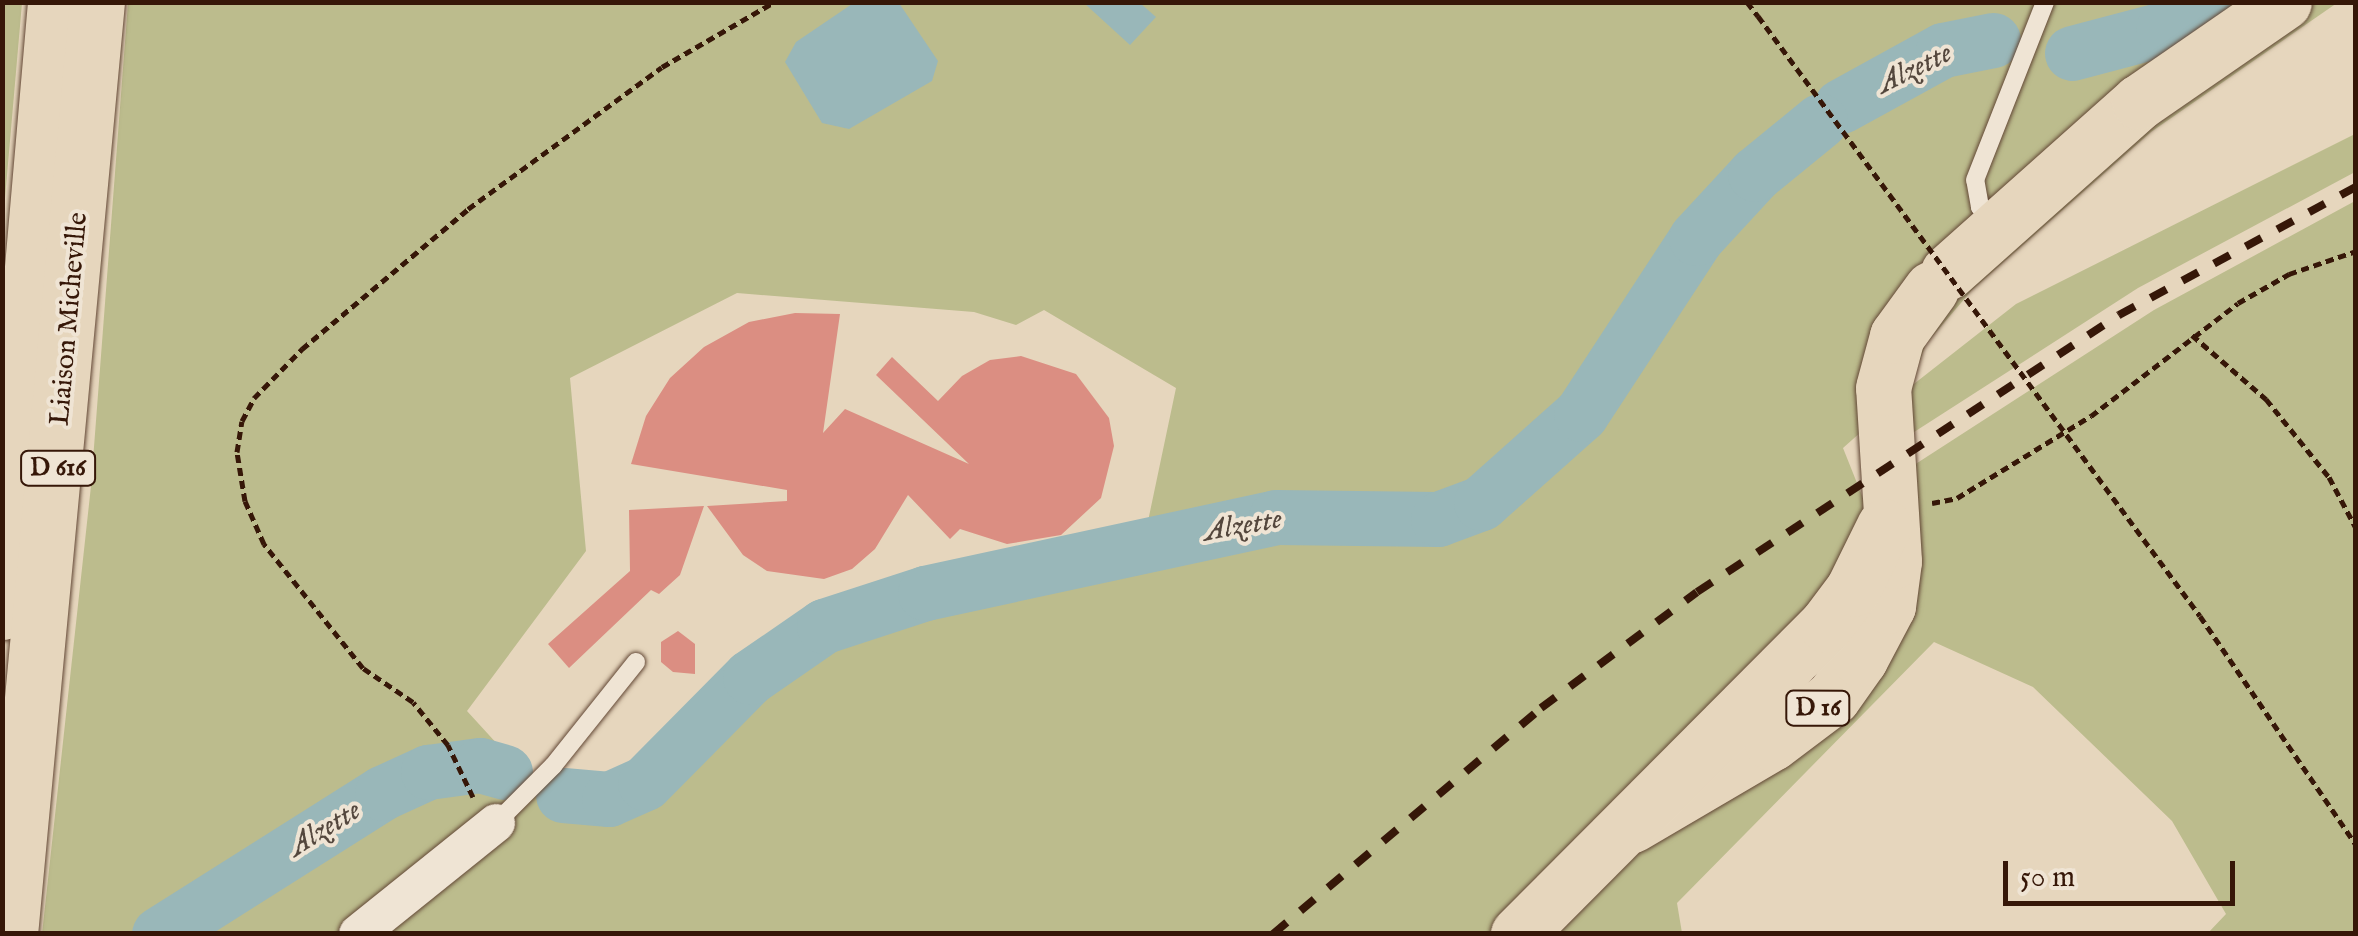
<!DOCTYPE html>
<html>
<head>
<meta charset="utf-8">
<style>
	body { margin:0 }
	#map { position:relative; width:2358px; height:936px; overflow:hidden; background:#e6d6bd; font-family:"IM FELL English",serif }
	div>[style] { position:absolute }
	.green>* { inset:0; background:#bcbc8d }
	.water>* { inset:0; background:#99b7b9 }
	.river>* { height:55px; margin:-27.5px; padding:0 27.5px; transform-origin:27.5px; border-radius:27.5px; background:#99b7b9 }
	.building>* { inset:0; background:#db8e82 }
	.path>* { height:5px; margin-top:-2.5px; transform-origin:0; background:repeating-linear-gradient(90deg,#361708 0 8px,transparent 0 13px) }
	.roads { filter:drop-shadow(0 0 2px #624735) drop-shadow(0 0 2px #624735) }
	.lane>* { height:18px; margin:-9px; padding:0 9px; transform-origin:9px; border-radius:9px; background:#efe4d4 }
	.street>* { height:38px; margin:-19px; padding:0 19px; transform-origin:19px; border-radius:19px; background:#efe4d4 }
	.primary>* { height:55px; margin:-27.5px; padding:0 27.5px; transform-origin:27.5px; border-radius:27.5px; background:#e6d6bd }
	.highway>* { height:55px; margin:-27.5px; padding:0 27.5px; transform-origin:27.5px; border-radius:27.5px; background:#e6d6bd }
	.rail>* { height:8px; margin-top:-4px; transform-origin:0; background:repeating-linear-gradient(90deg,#361708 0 18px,transparent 0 36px) }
	.path-bridge>* { height:5px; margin-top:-2.5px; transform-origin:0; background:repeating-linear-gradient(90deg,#361708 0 8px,transparent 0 13px) }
	span { translate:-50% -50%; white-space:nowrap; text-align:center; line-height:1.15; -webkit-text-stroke:8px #efe4d4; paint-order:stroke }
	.shield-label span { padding:2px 8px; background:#efe4d4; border:2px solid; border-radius:8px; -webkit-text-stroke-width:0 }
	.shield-label { font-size:25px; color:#361708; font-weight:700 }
	.street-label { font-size:28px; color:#361708 }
	.water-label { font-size:30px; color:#54473d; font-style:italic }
	.frame { position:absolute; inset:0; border:5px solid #361708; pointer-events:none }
	.scale { position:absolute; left:2003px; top:861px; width:232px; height:45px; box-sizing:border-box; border:5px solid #361708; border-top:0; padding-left:12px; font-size:30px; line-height:35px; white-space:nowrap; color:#361708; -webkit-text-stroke:8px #efe4d4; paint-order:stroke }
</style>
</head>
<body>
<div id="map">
	<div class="green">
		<div style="clip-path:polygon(3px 2px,22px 3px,3px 221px,2px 3px)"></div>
		<div style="clip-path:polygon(evenodd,128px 3px,2337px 3px,2151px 132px,1972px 290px,1926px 344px,1910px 387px,2016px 304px,2355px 134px,2355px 172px,2138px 288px,1911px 434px,1908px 390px,1843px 448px,1863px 498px,2154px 310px,2355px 201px,2355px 933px,2208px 933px,2226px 914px,2172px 821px,2033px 687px,1934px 642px,1677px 903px,1682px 933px,42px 934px,91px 486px,128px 3px,737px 293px,974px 312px,1016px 325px,1044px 310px,1176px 388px,1143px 545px,925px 593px,824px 626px,750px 677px,645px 782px,609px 799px,563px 795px,505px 772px,511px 759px,467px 711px,586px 551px,570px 378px,737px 293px)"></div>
	</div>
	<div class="water">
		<div style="clip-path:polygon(855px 2px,899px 3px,938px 61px,932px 81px,849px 129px,822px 123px,785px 62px,796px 42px)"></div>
		<div style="clip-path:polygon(1084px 3px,1140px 3px,1156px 17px,1130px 45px)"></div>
	</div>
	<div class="river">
		<div style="left:2072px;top:53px;width:94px;rotate:-14.8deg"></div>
		<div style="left:2163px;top:29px;width:48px;rotate:-34deg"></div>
		<div style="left:1841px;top:106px;width:116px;rotate:-28.8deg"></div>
		<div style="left:1943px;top:50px;width:51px;rotate:-11.3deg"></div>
		<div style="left:563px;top:795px;width:46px;rotate:5deg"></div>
		<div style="left:609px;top:799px;width:39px;rotate:-24deg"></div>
		<div style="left:645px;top:783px;width:149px;rotate:-45.3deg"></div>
		<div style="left:750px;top:677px;width:90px;rotate:-34.6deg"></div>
		<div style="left:824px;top:626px;width:106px;rotate:-18.1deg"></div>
		<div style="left:925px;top:593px;width:359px;rotate:-12.2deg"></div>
		<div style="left:1276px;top:517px;width:162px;rotate:0.7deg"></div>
		<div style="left:1438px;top:519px;width:46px;rotate:-20.4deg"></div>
		<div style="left:1481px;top:503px;width:134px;rotate:-41.7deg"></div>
		<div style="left:1581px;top:414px;width:210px;rotate:-56.8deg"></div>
		<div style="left:1696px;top:238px;width:87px;rotate:-47.3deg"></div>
		<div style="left:1755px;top:174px;width:84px;rotate:-39.2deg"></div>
		<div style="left:159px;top:934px;width:264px;rotate:-32.3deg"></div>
		<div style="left:382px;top:793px;width:51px;rotate:-24.5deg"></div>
		<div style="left:428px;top:772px;width:52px;rotate:-7.7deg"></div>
		<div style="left:480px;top:765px;width:26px;rotate:16deg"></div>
	</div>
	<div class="building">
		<div style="clip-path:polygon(795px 313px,840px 314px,823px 433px,845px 409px,969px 464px,876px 375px,892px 357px,938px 401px,962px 376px,990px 360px,1021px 356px,1076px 374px,1109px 418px,1114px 446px,1101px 498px,1061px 535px,1007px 544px,960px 529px,950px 539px,908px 495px,875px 549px,852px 569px,824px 579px,767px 571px,743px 555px,707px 506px,787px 501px,787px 490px,631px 464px,646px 416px,670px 378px,704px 347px,749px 322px)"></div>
		<div style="clip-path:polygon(704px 506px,680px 575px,659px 594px,651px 590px,569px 668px,548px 644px,630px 571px,629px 510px)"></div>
		<div style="clip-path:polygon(678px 631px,695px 644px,695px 674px,673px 672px,661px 662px,661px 642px)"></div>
	</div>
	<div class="path">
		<div style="left:1747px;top:2px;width:18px;rotate:52deg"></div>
		<div style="left:2192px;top:335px;width:98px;rotate:40.9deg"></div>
		<div style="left:2266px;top:399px;width:100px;rotate:51.1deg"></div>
		<div style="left:2329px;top:477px;width:58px;rotate:62.1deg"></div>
		<div style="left:1932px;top:503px;width:25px;rotate:-11deg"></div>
		<div style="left:1957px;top:498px;width:157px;rotate:-31.5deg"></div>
		<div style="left:2091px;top:416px;width:185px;rotate:-37.5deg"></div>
		<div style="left:2238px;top:303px;width:59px;rotate:-29.6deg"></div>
		<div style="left:2289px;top:274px;width:71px;rotate:-18.9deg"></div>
		<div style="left:2200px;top:616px;width:277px;rotate:55.7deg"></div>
		<div style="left:473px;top:797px;width:58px;rotate:-115.7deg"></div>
		<div style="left:448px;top:745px;width:55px;rotate:-129.1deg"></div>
		<div style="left:413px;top:702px;width:60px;rotate:-145.8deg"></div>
		<div style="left:363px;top:668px;width:159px;rotate:-128.6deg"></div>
		<div style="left:264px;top:544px;width:47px;rotate:-113.8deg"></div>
		<div style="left:245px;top:501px;width:50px;rotate:-99.3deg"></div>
		<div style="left:237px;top:452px;width:31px;rotate:-81deg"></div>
		<div style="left:242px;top:421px;width:26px;rotate:-62deg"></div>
		<div style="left:254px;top:398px;width:69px;rotate:-45.6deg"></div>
		<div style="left:302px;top:349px;width:217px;rotate:-40.1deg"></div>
		<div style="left:468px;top:209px;width:240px;rotate:-36.2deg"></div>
		<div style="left:662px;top:67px;width:129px;rotate:-30.1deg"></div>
	</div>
	<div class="roads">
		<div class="lane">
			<div style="left:1993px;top:222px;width:20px;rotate:-131deg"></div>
			<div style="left:1980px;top:207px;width:27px;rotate:-100deg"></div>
			<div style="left:1975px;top:180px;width:191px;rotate:-68.5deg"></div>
			<div style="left:496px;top:823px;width:81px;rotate:-45deg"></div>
			<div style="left:553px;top:766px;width:133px;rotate:-51.4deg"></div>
		</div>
		<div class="street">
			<div style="left:358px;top:934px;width:177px;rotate:-38.8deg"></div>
		</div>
		<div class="primary">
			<div style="left:1948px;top:272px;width:256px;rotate:-41.7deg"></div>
			<div style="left:2139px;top:102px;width:176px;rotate:-34.6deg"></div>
			<div style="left:1632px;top:825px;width:162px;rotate:-30.4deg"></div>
			<div style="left:1772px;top:743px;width:76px;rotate:-37deg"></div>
			<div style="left:1833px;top:697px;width:47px;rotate:-54.6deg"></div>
			<div style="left:1860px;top:659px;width:60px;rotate:-62.2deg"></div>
			<div style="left:1888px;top:606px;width:45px;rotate:-82.4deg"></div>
			<div style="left:1894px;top:561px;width:173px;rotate:-93.6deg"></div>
			<div style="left:1883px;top:388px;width:54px;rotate:-74.9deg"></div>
			<div style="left:1897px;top:336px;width:58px;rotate:-54.1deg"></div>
			<div style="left:1518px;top:934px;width:436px;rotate:-45.1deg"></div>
			<div style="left:1826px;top:625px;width:45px;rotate:-53.1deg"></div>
			<div style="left:1853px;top:589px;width:70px;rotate:-63.8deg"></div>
		</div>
		<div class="highway">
			<div style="left:2px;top:612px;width:612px;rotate:-85.03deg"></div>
			<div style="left:10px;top:934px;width:936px;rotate:-84.67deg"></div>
		</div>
	</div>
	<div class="rail">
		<div style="left:1273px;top:934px;width:351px;rotate:-40.1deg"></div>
		<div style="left:1541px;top:708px;width:194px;rotate:-36.6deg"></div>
		<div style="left:1697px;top:592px;width:505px;rotate:-33.28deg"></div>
		<div style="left:2119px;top:315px;width:269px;rotate:-28.4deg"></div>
	</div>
	<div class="path-bridge">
		<div style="left:1758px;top:16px;width:745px;rotate:53.62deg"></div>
	</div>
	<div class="shield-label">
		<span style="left:58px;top:468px">D 616</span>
		<span style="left:1818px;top:708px">D 16</span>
	</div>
	<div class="street-label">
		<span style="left:70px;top:319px;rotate:-85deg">Liaison Micheville</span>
	</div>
	<div class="water-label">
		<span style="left:1915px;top:69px;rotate:-26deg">Alzette</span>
		<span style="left:1243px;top:526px;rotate:-10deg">Alzette</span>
		<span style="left:325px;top:829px;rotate:-32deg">Alzette</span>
	</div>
	<div class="frame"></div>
	<div class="scale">50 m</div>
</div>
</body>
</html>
